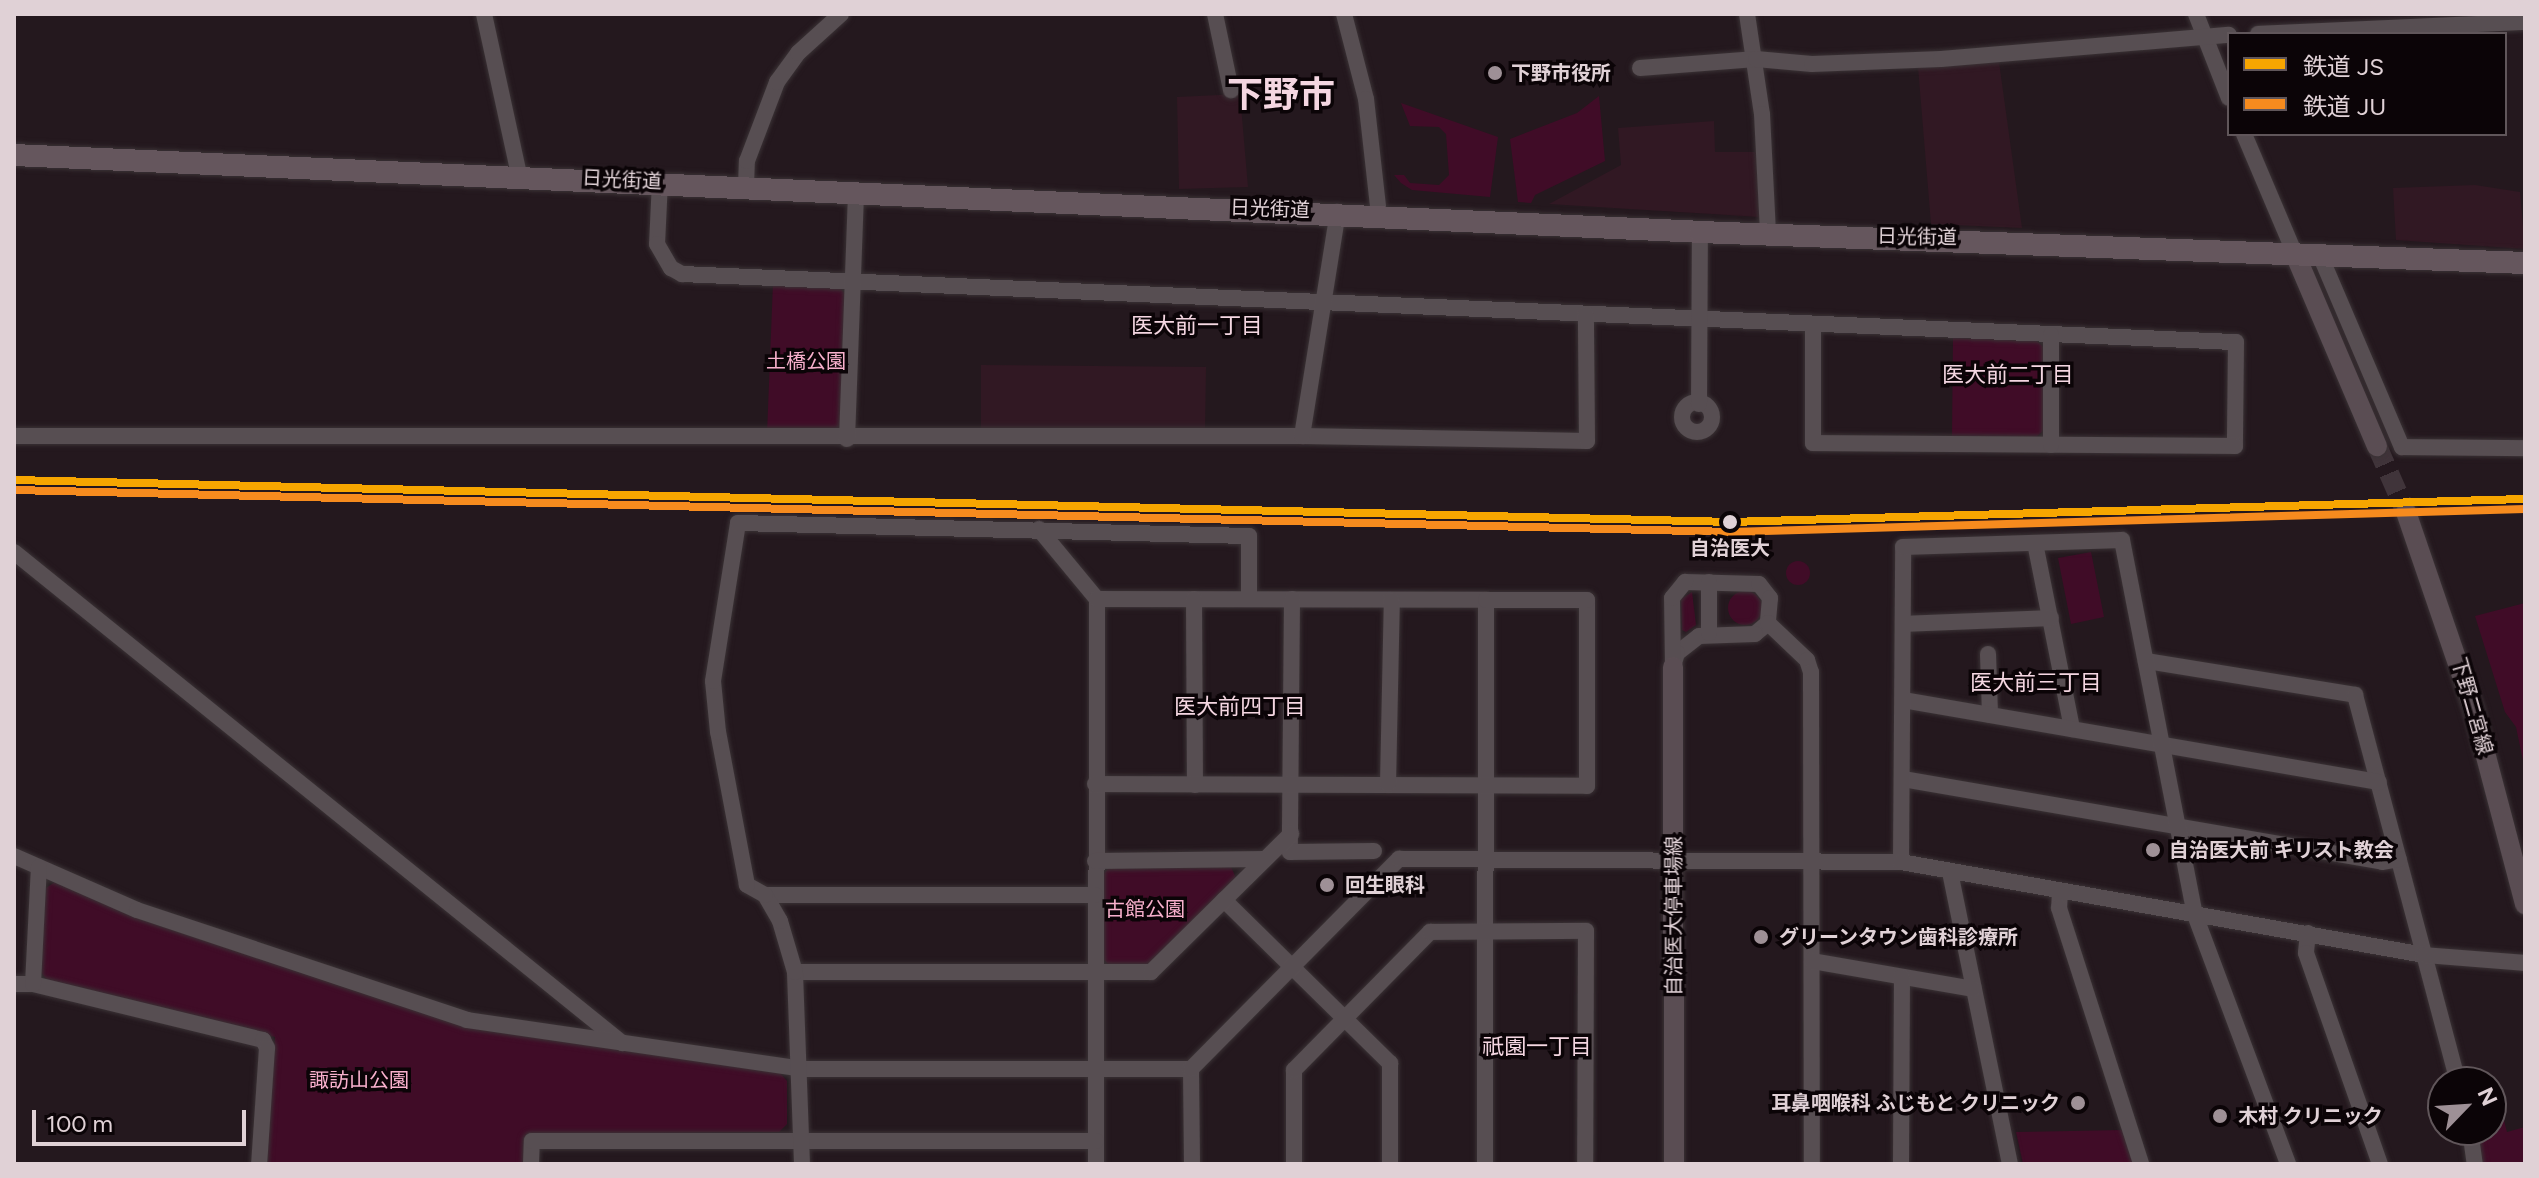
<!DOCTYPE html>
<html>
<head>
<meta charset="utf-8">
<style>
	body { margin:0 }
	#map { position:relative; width:2539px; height:1178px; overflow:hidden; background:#24181e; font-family:Figtree,"Noto Sans JP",sans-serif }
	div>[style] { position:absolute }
	.built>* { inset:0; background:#311823 }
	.green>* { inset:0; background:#400c27 }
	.round { border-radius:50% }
	.major-tunnel>* { height:20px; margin-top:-10px; transform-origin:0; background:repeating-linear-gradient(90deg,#40343a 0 20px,transparent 0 30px) }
	.roads { filter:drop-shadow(0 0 2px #3a3235) drop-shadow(0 0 2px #3a3235) }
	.minor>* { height:16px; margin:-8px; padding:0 8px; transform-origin:8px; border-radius:8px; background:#574e52 }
	.minor>.ring { margin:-8px; padding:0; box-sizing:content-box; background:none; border:16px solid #574e52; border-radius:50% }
	.major>* { height:20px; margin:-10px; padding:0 10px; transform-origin:10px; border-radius:10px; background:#5a4d53 }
	.highway>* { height:22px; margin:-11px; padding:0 11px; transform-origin:11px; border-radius:11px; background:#65565d }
	.rail-1>* { height:8px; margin:-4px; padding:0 4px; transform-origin:4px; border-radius:4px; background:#f7a600 }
	.rail-2>* { height:8px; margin:-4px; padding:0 4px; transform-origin:4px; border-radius:4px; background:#f68b1e }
	.dots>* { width:22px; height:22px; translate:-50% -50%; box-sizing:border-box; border:4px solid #0b0407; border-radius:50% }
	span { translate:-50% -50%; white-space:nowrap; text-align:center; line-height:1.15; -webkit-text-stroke:7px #0b0407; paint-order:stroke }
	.poi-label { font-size:20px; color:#e0d1d6; font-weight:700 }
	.left { translate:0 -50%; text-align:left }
	.right { translate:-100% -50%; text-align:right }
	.street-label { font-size:20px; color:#e0d1d6 }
	.park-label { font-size:20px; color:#f8b0cc }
	.stop-label { font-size:20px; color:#e0d1d6; font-weight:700 }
	.neighbourhood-label { font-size:22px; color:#f4d6e1 }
	.town-label { font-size:36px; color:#f4d6e1; font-weight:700 }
	.frame { position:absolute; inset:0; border:16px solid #e0d1d6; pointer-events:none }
	.legend { position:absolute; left:2227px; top:32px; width:280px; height:104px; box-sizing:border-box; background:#0b0407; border:2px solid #60565a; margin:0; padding:10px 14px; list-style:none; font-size:24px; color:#e0d1d6 }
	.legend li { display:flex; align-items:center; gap:16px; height:40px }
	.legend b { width:40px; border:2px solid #60565a }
	.north { position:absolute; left:2427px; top:1066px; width:80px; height:80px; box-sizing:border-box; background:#0b0407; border:2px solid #60565a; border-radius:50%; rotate:65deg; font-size:22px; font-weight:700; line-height:32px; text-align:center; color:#e0d1d6 }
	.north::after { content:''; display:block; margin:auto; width:28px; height:36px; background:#9e9096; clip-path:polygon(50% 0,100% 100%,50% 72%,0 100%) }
	.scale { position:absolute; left:32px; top:1110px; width:214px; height:36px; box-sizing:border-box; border:4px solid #e0d1d6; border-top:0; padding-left:10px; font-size:24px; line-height:28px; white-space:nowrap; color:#e0d1d6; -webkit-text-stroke:6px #0b0407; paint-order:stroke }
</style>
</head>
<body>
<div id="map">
	<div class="built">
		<div style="clip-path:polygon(1999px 62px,2022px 228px,1931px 224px,1918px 67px)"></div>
		<div style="clip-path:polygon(1240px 94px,1248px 187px,1179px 189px,1177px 97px)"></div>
		<div style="clip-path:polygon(1714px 121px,1715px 152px,1759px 152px,1760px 217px,1549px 204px,1621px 165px,1618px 128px)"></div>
		<div style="clip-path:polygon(2475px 185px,2520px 192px,2525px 249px,2396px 240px,2393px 188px)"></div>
		<div style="clip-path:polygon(981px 365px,1206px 367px,1205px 432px,981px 429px)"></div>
	</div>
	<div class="green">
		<div style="clip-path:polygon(1599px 96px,1605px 161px,1535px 195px,1531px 203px,1518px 202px,1510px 139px,1577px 113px)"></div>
		<div style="clip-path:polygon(1401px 103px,1498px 137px,1490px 197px,1412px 190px,1401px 183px,1394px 175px,1404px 175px,1410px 183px,1439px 185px,1449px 175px,1446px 134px,1439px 127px,1410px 126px)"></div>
		<div style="clip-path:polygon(773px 283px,839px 287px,845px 294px,841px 428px,767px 434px)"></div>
		<div style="clip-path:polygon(1953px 338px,2037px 341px,2045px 349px,2045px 429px,2036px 437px,1952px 437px)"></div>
		<div style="clip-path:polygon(2091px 552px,2104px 617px,2071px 624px,2058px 558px)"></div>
		<div class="round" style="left:1786px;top:561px;width:24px;height:24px"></div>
		<div class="round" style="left:1728px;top:591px;width:34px;height:34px"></div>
		<div style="clip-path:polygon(1692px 592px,1696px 625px,1686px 632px,1682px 630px,1681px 599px)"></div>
		<div style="clip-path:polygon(2525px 603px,2525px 770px,2516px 727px,2505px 712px,2475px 616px)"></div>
		<div style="clip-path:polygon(1110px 867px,1231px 867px,1236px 878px,1149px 965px,1109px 965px,1102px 958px,1102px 875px)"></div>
		<div style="clip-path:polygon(55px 882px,392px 1002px,780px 1073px,787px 1081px,787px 1124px,779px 1132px,526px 1134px,524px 1164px,267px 1164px,275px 1037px,47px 980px,40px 971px,46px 888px)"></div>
		<div style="clip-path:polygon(2504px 1120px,2507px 1132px,2525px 1127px,2525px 1164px,2483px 1164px,2475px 1130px,2491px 1130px,2491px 1124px)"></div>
		<div style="clip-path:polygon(2123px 1130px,2134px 1164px,2023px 1164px,2016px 1132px)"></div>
	</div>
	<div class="major-tunnel">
		<div style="left:2377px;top:446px;width:72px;rotate:66.3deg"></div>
	</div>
	<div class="roads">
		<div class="minor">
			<div style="left:484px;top:14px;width:165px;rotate:77.7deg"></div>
			<div style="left:1215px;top:14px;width:78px;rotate:78.1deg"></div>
			<div style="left:1344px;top:14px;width:88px;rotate:75.5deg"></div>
			<div style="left:1366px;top:99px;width:116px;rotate:83.6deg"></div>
			<div style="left:1747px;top:14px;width:101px;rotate:81.5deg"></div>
			<div style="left:1762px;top:114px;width:120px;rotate:87.1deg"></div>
			<div style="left:2196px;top:14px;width:90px;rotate:68.6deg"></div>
			<div style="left:2258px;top:34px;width:267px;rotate:-2.6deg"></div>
			<div style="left:1640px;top:68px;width:116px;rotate:-4.4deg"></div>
			<div style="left:1756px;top:59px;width:56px;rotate:5.1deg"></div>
			<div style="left:1812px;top:64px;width:129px;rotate:-2.2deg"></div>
			<div style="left:1941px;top:59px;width:289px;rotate:-4.8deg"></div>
			<div style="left:2244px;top:134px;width:130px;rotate:67deg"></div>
			<div style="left:660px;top:181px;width:63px;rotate:92.7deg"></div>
			<div style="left:657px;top:244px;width:28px;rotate:60deg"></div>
			<div style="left:671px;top:268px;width:13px;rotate:29deg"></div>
			<div style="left:682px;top:274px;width:1555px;rotate:2.51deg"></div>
			<div style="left:2236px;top:342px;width:104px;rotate:90.6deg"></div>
			<div style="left:2235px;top:446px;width:422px;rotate:-179.6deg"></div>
			<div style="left:1813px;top:443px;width:116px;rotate:-90deg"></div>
			<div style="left:746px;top:186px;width:25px;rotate:-88deg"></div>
			<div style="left:747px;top:161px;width:85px;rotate:-69.2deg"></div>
			<div style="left:777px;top:82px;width:36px;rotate:-54deg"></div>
			<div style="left:798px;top:53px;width:58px;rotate:-42.2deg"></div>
			<div style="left:2320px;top:255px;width:209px;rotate:66.9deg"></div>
			<div style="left:2402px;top:447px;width:123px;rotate:0.5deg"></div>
			<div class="ring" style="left:1682px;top:402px;width:14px;height:14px"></div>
			<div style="left:1699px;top:404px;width:172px;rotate:-89.7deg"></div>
			<div style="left:14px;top:436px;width:1288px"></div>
			<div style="left:1302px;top:436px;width:285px;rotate:1deg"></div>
			<div style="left:1587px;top:441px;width:127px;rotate:-90.5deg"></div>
			<div style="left:1302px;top:436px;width:227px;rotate:-80.9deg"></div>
			<div style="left:847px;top:439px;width:248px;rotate:-87.9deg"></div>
			<div style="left:2051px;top:445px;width:110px;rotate:-90deg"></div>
			<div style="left:1039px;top:529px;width:91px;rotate:50.4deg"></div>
			<div style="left:1097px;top:599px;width:565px;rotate:90.1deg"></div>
			<div style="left:2035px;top:543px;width:190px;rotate:78.7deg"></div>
			<div style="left:14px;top:552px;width:782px;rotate:38.92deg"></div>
			<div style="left:1685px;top:582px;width:74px;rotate:1.5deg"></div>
			<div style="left:1759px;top:584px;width:18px;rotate:52deg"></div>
			<div style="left:1770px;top:598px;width:25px;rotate:95deg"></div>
			<div style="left:1768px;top:623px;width:17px;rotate:140deg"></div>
			<div style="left:1755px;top:634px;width:56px;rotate:178deg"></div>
			<div style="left:1699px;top:636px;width:28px;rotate:142deg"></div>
			<div style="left:1677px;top:653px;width:15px;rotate:106deg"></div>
			<div style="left:1673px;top:667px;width:69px;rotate:-90.8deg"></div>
			<div style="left:1672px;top:598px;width:21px;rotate:-51deg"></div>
			<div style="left:1097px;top:599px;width:389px;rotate:0.1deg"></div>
			<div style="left:1486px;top:600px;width:564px;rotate:90.1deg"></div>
			<div style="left:1194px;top:599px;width:186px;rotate:89.7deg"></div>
			<div style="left:1292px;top:599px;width:253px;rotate:90.5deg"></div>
			<div style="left:1290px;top:852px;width:84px;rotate:-0.7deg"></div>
			<div style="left:1768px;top:623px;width:54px;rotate:43.5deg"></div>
			<div style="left:1807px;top:660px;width:13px;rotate:72deg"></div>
			<div style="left:1811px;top:672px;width:492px;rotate:89.9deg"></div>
			<div style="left:1903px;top:624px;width:148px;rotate:-2.3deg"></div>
			<div style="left:1709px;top:633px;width:51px;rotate:-90deg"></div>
			<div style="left:1988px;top:654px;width:61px;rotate:88.1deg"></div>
			<div style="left:2146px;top:661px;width:212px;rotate:9.2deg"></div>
			<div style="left:2355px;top:695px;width:400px;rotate:75.1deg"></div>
			<div style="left:1903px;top:700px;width:483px;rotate:9.8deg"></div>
			<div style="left:1903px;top:779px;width:486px;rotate:9.8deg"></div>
			<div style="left:2382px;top:862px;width:17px;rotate:-10deg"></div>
			<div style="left:1095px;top:784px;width:492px;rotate:0.2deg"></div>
			<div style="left:1587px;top:786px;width:186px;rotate:-90deg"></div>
			<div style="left:1587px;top:600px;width:101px;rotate:180deg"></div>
			<div style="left:1388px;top:784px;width:184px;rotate:-88.8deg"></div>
			<div style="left:14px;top:856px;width:134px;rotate:23.7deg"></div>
			<div style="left:137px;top:910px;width:348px;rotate:18.4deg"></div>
			<div style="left:467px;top:1020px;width:338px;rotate:8.3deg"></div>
			<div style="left:801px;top:1069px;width:390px"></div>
			<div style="left:1095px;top:861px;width:169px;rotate:-0.7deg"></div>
			<div style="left:1901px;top:862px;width:315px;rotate:-89.6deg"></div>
			<div style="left:1903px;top:547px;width:219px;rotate:-1.8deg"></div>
			<div style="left:2122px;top:540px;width:382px;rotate:79deg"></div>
			<div style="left:2195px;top:915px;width:266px;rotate:69.5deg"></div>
			<div style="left:1950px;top:872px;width:298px;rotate:78.4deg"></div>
			<div style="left:2060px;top:891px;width:17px;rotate:93deg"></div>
			<div style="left:2059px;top:908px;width:269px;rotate:72.2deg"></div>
			<div style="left:765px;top:895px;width:330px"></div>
			<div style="left:1224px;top:900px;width:233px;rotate:44.5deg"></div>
			<div style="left:1390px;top:1063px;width:101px;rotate:90deg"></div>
			<div style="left:2308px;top:933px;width:20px;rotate:96deg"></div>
			<div style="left:2306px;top:953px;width:224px;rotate:70.7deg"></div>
			<div style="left:1812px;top:961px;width:164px;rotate:9.8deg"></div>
			<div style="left:795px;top:972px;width:356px"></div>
			<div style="left:1151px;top:972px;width:197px;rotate:-44.6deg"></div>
			<div style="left:14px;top:984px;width:19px"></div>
			<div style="left:33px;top:984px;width:237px;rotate:13.7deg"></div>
			<div style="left:263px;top:1040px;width:9px;rotate:63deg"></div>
			<div style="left:267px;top:1048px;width:116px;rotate:93.9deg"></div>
			<div style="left:33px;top:984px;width:117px;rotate:-87.1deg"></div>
			<div style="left:2470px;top:1130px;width:34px;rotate:82deg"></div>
			<div style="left:531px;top:1164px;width:23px;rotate:-88deg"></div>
			<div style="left:532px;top:1141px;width:564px"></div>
			<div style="left:802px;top:1164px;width:192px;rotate:-92.1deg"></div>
			<div style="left:795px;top:972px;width:53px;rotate:-106.4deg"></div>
			<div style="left:780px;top:921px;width:30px;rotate:-120deg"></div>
			<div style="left:765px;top:895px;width:21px;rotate:-151deg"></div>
			<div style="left:747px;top:885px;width:156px;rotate:-100.7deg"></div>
			<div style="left:718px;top:732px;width:51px;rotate:-95.6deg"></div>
			<div style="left:713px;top:681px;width:160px;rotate:-81deg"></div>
			<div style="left:738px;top:523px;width:511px;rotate:1.46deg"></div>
			<div style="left:1249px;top:536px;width:63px;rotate:90deg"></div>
			<div style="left:1192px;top:1164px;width:95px;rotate:-90.6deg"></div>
			<div style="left:1191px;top:1069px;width:296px;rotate:-45.3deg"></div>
			<div style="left:1399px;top:859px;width:502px;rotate:0.34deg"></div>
			<div style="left:1901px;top:862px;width:531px;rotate:10.08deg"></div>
			<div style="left:2424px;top:955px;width:101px;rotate:4.5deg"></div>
			<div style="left:1294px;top:1164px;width:94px;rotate:-90deg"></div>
			<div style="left:1294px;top:1070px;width:194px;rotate:-45.4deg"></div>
			<div style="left:1430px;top:932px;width:156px;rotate:-0.4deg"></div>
			<div style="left:1586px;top:931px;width:233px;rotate:90.2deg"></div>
			<div style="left:1901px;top:1164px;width:187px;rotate:-89.7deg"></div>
		</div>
		<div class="major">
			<div style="left:2295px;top:254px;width:209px;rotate:66.9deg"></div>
			<div style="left:2406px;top:512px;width:210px;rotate:71.1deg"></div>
			<div style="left:2474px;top:711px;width:200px;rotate:75.2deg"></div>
			<div style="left:1673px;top:667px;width:497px;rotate:89.9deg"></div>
		</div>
		<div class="highway">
			<div style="left:14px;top:155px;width:1688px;rotate:2.61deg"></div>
			<div style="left:1700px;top:232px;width:826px;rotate:2.15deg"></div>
		</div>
	</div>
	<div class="rail-1">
		<div style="left:14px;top:480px;width:1717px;rotate:1.4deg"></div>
		<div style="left:1730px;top:522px;width:795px;rotate:-1.66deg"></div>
	</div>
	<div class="rail-2">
		<div style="left:14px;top:490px;width:1717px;rotate:1.4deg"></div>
		<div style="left:1730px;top:532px;width:795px;rotate:-1.66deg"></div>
	</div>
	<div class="dots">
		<div style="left:1495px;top:73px;background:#9e9096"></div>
		<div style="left:1730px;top:522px;background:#e0d1d6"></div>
		<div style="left:2153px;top:850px;background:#9e9096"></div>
		<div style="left:1327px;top:885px;background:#9e9096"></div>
		<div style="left:1761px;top:937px;background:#9e9096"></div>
		<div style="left:2078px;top:1103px;background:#9e9096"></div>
		<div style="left:2220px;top:1116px;background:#9e9096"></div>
	</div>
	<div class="poi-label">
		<span class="left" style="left:1511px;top:73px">下野市役所</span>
		<span class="left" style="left:2169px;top:850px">自治医大前 キリスト教会</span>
		<span class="left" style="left:1345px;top:885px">回生眼科</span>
		<span class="left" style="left:1779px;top:937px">グリーンタウン歯科診療所</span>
		<span class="right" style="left:2060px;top:1103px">耳鼻咽喉科 ふじもと クリニック</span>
		<span class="left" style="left:2238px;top:1116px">木村 クリニック</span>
	</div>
	<div class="street-label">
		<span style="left:622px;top:180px;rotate:3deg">日光街道</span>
		<span style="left:1270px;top:209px;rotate:2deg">日光街道</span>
		<span style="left:1917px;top:237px;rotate:1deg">日光街道</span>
		<span style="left:2472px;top:706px;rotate:74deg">下野二宮線</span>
		<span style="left:1674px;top:916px;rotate:-90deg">自治医大停車場線</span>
	</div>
	<div class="park-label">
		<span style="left:806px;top:361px">土橋公園</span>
		<span style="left:1145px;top:909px">古館公園</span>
		<span style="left:359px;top:1080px">諏訪山公園</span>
	</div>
	<div class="stop-label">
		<span style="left:1730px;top:548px">自治医大</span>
	</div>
	<div class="neighbourhood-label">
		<span style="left:1197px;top:326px">医大前一丁目</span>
		<span style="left:2008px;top:375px">医大前二丁目</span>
		<span style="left:2036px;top:683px">医大前三丁目</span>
		<span style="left:1240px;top:707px">医大前四丁目</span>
		<span style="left:1537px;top:1047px">祇園一丁目</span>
	</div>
	<div class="town-label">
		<span style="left:1281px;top:95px">下野市</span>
	</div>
	<div class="frame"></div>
	<ul class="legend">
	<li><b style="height:10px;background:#f7a600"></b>鉄道 JS</li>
	<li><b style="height:10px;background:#f68b1e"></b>鉄道 JU</li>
	</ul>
	<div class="north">N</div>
	<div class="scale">100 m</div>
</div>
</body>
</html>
